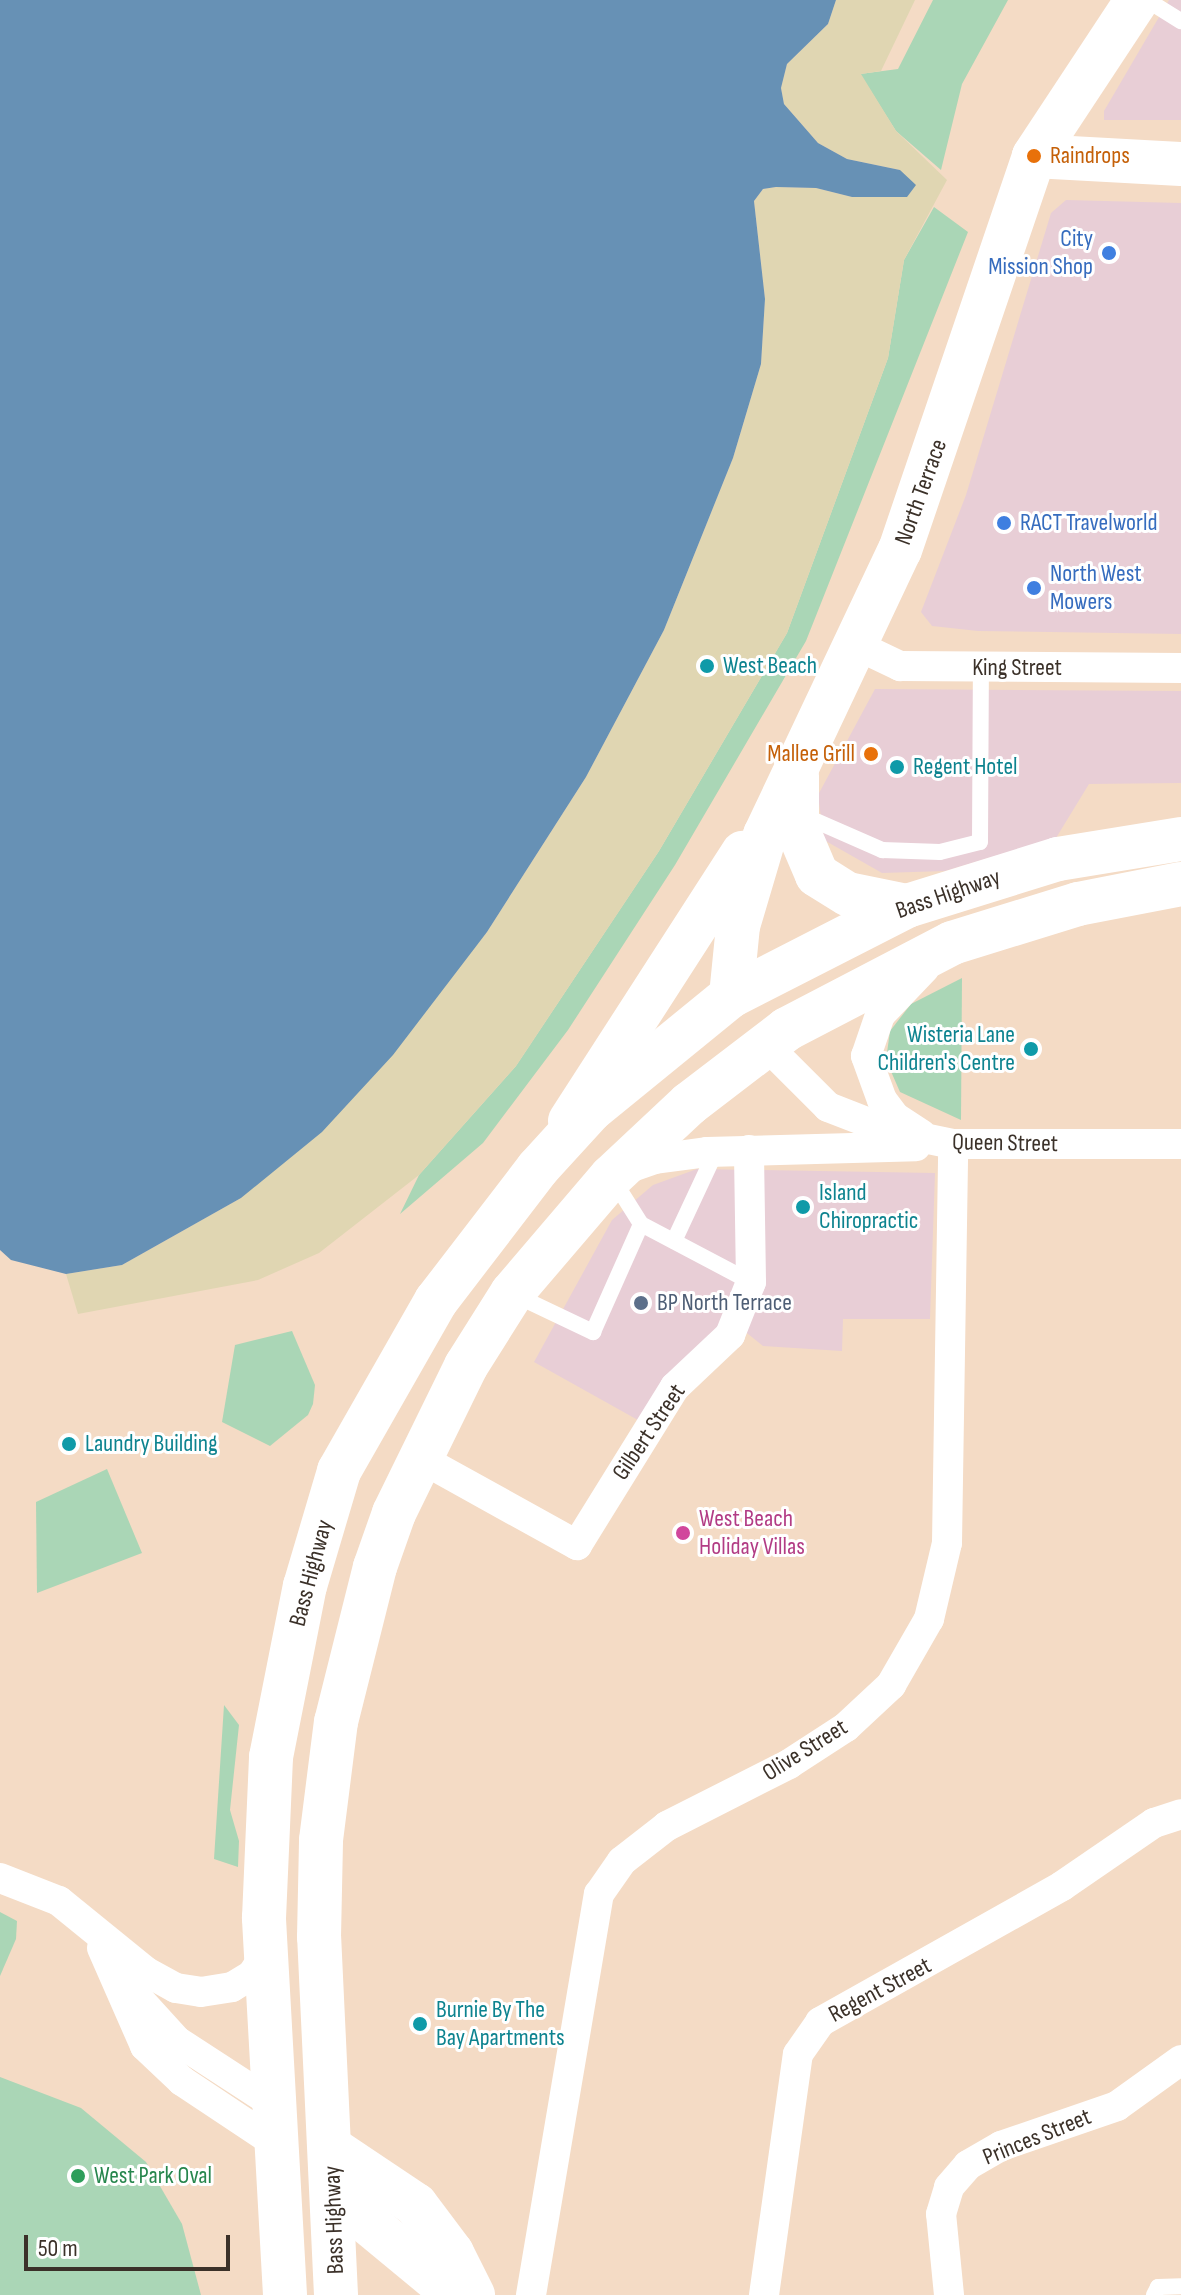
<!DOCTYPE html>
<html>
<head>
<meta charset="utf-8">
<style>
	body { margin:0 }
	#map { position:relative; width:1181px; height:2295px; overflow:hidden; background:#f4dbc5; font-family:"Sofia Sans Condensed",sans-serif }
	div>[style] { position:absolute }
	.commercial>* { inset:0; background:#e8ced6 }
	.green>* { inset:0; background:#aad6b6 }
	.sand>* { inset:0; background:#e0d6b2 }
	.water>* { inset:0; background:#6791b5 }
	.lane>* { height:16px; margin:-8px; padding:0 8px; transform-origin:8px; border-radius:8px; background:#fff }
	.street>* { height:30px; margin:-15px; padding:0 15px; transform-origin:15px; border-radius:15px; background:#fff }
	.secondary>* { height:44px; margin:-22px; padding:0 22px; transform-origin:22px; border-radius:22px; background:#fff }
	.highway>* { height:44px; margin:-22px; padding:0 22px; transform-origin:22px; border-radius:22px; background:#fff }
	.dots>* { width:22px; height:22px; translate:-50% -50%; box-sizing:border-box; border:4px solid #fff; border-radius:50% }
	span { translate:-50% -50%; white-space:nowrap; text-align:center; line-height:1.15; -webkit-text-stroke:6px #fff; paint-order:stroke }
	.food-label { font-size:24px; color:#c56008 }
	.left { translate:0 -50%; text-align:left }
	.right { translate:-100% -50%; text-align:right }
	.shop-label { font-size:24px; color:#366cbe }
	.street-label { font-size:24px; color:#3b3129 }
	.culture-label { font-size:24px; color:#0d838f }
	.service-label { font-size:24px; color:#4e5e75 }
	.hotel-label { font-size:24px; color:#b23c85 }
	.leisure-label { font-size:24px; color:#27864d }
	.scale { position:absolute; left:24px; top:2235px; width:206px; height:36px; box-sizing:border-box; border:4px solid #3b3129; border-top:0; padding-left:10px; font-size:24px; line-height:28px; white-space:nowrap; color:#3b3129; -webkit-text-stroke:6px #fff; paint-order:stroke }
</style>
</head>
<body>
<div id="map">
	<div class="commercial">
		<div style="clip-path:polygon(1169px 0,1181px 0,1181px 120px,1104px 120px,1104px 111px)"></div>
		<div style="clip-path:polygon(1066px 200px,1181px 203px,1181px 634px,978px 631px,932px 626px,921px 612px,966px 495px,1051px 213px)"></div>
		<div style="clip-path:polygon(875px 689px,1181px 691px,1181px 783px,1089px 784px,1056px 838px,945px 871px,882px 873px,824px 840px,818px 795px)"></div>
		<div style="clip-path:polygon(697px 1169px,935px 1173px,930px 1319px,843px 1319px,842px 1351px,763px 1346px,732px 1321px,645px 1424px,534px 1362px,612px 1220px,653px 1185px)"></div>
	</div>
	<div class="green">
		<div style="clip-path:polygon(933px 0,1008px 0,962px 84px,941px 170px,896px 131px,860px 74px,898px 69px)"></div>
		<div style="clip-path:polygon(934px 207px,968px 232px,806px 641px,675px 865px,568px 1030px,483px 1143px,400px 1214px,419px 1175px,516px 1066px,659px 851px,787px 633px,888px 358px,904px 260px)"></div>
		<div style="clip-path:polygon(962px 978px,961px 1120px,900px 1092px,886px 1060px,890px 1031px,911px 1004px)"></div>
		<div style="clip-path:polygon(292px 1331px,315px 1385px,313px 1404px,308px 1415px,270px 1446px,222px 1422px,235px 1345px)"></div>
		<div style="clip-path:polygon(107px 1469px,142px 1553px,37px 1593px,36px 1502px)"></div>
		<div style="clip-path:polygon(224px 1705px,239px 1725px,230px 1810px,239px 1841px,238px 1867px,214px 1859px)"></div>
		<div style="clip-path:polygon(0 1912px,17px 1921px,16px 1939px,0 1976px)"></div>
		<div style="clip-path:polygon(0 2077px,81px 2108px,146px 2162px,182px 2224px,201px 2295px,0 2295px)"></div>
	</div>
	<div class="sand">
		<div style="clip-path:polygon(836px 0,915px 0,881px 71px,861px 74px,896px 131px,947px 180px,904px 260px,888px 358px,787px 633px,659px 851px,516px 1066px,419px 1175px,319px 1253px,258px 1280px,78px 1314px,66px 1274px,122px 1265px,241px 1198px,439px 991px,487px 932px,586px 777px,664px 630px,733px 458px,761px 364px,765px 299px,754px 201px,763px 189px,776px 187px,816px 188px,852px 197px,900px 170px,847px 159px,818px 143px,784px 104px,781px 88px,787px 64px,828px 24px)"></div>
	</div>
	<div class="water">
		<div style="clip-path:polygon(0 0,836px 0,828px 24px,787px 64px,781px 88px,784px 104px,818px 143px,847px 159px,900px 170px,916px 185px,907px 197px,852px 197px,816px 188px,776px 187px,763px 189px,754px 201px,765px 299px,761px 364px,733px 458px,664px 630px,586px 777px,487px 932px,393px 1055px,322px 1132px,241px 1198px,122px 1265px,66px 1274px,11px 1260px,0 1250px)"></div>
	</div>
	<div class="lane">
		<div style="left:1147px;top:0;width:40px;rotate:32deg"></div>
		<div style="left:800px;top:814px;width:90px;rotate:23.7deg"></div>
		<div style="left:882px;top:850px;width:58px;rotate:2deg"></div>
		<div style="left:940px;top:852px;width:41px;rotate:-14deg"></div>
		<div style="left:980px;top:842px;width:174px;rotate:-89.7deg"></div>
		<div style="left:641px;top:1224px;width:124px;rotate:27.8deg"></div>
		<div style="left:674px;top:1241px;width:99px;rotate:-65deg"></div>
		<div style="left:513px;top:1294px;width:89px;rotate:25.4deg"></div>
		<div style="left:593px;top:1332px;width:118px;rotate:-66deg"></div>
		<div style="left:641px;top:1224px;width:54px;rotate:-122.2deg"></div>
		<div style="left:1154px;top:2295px;width:9px;rotate:-63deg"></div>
		<div style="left:1158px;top:2287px;width:23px;rotate:-2deg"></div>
	</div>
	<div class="street">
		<div style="left:858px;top:646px;width:47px;rotate:25.5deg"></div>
		<div style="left:900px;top:666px;width:281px;rotate:0.4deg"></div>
		<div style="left:765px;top:1044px;width:89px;rotate:45deg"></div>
		<div style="left:828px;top:1107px;width:66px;rotate:21.2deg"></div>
		<div style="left:890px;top:1131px;width:64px;rotate:11.7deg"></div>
		<div style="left:953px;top:1144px;width:228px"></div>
		<div style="left:921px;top:1134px;width:31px;rotate:-147deg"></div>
		<div style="left:895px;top:1117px;width:21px;rotate:-127deg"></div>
		<div style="left:882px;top:1100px;width:47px;rotate:-110deg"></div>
		<div style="left:866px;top:1056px;width:43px;rotate:-71.1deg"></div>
		<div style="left:880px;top:1015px;width:64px;rotate:-46.3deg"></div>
		<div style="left:626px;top:1169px;width:31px;rotate:-19deg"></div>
		<div style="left:655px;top:1159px;width:52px;rotate:-7.7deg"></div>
		<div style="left:707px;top:1152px;width:209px;rotate:-1.6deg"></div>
		<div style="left:418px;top:1457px;width:182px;rotate:29deg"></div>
		<div style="left:577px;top:1545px;width:186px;rotate:-58.2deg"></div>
		<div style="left:675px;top:1387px;width:76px;rotate:-43.4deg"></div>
		<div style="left:730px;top:1335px;width:57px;rotate:-68.4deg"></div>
		<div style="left:751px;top:1282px;width:132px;rotate:-90.9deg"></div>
		<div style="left:0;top:1878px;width:63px;rotate:21.3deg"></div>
		<div style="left:59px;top:1901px;width:111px;rotate:39.1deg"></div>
		<div style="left:145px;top:1971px;width:35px;rotate:29deg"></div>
		<div style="left:176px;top:1988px;width:25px;rotate:9deg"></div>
		<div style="left:201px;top:1992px;width:31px;rotate:-9deg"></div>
		<div style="left:232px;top:1987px;width:23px;rotate:-31deg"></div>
		<div style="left:252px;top:1975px;width:27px;rotate:-57deg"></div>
		<div style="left:102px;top:1948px;width:107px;rotate:66.3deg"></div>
		<div style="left:145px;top:2046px;width:51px;rotate:43.4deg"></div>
		<div style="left:182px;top:2081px;width:114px;rotate:33.6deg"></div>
		<div style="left:127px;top:1986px;width:74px;rotate:47.7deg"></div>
		<div style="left:177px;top:2041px;width:116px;rotate:33deg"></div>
		<div style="left:531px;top:2295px;width:407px;rotate:-80.4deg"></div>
		<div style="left:599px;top:1894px;width:40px;rotate:-55.1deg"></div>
		<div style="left:622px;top:1861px;width:57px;rotate:-37.9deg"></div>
		<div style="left:667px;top:1826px;width:137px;rotate:-26.9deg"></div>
		<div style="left:789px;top:1764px;width:68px;rotate:-33deg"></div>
		<div style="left:846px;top:1727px;width:62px;rotate:-43deg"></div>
		<div style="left:891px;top:1685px;width:76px;rotate:-60.1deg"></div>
		<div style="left:929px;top:1619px;width:78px;rotate:-76.7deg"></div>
		<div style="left:947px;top:1543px;width:399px;rotate:-89.1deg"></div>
		<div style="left:764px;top:2295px;width:243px;rotate:-82deg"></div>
		<div style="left:798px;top:2054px;width:39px;rotate:-55deg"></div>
		<div style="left:820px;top:2022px;width:278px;rotate:-29.3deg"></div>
		<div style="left:1062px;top:1886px;width:112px;rotate:-34.4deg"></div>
		<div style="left:1154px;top:1823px;width:28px;rotate:-18deg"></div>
		<div style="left:949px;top:2295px;width:81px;rotate:-95.6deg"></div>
		<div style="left:941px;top:2214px;width:28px;rotate:-73deg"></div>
		<div style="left:949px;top:2187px;width:29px;rotate:-49deg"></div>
		<div style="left:968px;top:2165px;width:38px;rotate:-30deg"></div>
		<div style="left:1001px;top:2146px;width:123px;rotate:-19deg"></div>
		<div style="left:1117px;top:2106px;width:79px;rotate:-35.7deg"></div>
	</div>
	<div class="secondary">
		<div style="left:1034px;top:156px;width:147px;rotate:3.1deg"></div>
		<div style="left:797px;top:776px;width:52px;rotate:90deg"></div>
		<div style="left:797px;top:828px;width:51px;rotate:66.9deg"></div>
		<div style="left:817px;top:875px;width:36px;rotate:32deg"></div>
		<div style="left:848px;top:894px;width:60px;rotate:11.5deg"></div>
		<div style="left:731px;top:996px;width:70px;rotate:-84.3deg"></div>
		<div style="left:738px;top:926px;width:95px;rotate:-73.5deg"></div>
		<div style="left:765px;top:835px;width:315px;rotate:-64.7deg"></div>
		<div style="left:900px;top:550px;width:416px;rotate:-71.2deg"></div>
		<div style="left:1034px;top:156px;width:187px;rotate:-56.6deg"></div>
		<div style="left:570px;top:1121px;width:319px;rotate:-57.2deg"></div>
		<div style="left:331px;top:2148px;width:102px;rotate:33.8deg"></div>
		<div style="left:416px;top:2205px;width:60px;rotate:53.1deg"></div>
		<div style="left:452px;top:2253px;width:47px;rotate:63.4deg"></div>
		<div style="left:333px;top:2194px;width:158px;rotate:39.6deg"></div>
	</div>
	<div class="highway">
		<div style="left:285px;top:2295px;width:378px;rotate:-93.2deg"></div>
		<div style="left:264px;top:1918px;width:161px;rotate:-87.5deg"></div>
		<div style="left:271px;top:1757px;width:174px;rotate:-78.8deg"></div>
		<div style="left:305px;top:1586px;width:120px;rotate:-73.5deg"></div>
		<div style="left:339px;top:1471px;width:196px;rotate:-60.3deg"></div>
		<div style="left:436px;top:1301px;width:168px;rotate:-52.5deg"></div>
		<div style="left:538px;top:1168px;width:79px;rotate:-47.6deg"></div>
		<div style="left:591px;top:1110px;width:181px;rotate:-39.2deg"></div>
		<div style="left:731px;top:996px;width:198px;rotate:-27.1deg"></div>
		<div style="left:907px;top:906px;width:158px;rotate:-17.3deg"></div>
		<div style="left:1058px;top:859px;width:125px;rotate:-9.2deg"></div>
		<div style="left:336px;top:2295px;width:358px;rotate:-92.7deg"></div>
		<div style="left:319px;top:1937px;width:97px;rotate:-88.8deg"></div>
		<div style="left:321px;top:1840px;width:119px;rotate:-82.8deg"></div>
		<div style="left:336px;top:1722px;width:160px;rotate:-75.9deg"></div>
		<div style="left:375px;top:1567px;width:57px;rotate:-70.6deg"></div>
		<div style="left:394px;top:1513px;width:164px;rotate:-63.9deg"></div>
		<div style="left:466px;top:1366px;width:86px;rotate:-57.8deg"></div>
		<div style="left:512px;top:1293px;width:153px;rotate:-49.5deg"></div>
		<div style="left:611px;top:1177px;width:107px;rotate:-43.1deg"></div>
		<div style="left:689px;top:1104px;width:123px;rotate:-37.4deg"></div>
		<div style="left:787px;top:1029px;width:186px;rotate:-27.5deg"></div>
		<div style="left:952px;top:943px;width:132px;rotate:-17.2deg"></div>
		<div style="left:1078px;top:904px;width:105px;rotate:-11deg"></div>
	</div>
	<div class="dots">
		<div style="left:1034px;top:156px;background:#e8710a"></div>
		<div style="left:1109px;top:253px;background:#3f7fe0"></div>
		<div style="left:1004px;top:523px;background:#3f7fe0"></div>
		<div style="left:1034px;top:588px;background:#3f7fe0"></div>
		<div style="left:707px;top:666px;background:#0f9aa8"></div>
		<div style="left:871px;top:754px;background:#e8710a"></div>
		<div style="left:897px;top:767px;background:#0f9aa8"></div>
		<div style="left:1031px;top:1049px;background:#0f9aa8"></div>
		<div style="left:803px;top:1207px;background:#0f9aa8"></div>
		<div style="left:641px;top:1303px;background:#5c6f8a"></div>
		<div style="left:69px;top:1444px;background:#0f9aa8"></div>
		<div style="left:683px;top:1533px;background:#d1479c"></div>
		<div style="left:420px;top:2024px;background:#0f9aa8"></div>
		<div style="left:78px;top:2176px;background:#2e9e5b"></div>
	</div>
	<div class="food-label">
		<span class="left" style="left:1050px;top:156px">Raindrops</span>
		<span class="right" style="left:855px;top:754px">Mallee Grill</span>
	</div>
	<div class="shop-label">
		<span class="right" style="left:1093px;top:253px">City<br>Mission Shop</span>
		<span class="left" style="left:1020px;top:523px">RACT Travelworld</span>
		<span class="left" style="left:1050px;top:588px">North West<br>Mowers</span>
	</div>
	<div class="street-label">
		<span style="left:921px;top:492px;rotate:-70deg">North Terrace</span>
		<span style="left:1017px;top:668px">King Street</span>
		<span style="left:948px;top:894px;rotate:-19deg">Bass Highway</span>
		<span style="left:1005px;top:1143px;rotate:1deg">Queen Street</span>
		<span style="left:649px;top:1432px;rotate:-56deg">Gilbert Street</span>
		<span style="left:311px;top:1573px;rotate:-75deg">Bass Highway</span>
		<span style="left:805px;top:1750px;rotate:-32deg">Olive Street</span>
		<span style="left:880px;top:1990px;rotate:-28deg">Regent Street</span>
		<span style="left:1037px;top:2137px;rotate:-22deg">Princes Street</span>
		<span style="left:334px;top:2220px;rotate:-92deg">Bass Highway</span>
	</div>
	<div class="culture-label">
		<span class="left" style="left:723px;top:666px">West Beach</span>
		<span class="left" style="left:913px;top:767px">Regent Hotel</span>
		<span class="right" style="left:1015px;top:1049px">Wisteria Lane<br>Children's Centre</span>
		<span class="left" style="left:819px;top:1207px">Island<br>Chiropractic</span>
		<span class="left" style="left:85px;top:1444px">Laundry Building</span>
		<span class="left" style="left:436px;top:2024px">Burnie By The<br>Bay Apartments</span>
	</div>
	<div class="service-label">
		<span class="left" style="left:657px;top:1303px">BP North Terrace</span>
	</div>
	<div class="hotel-label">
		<span class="left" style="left:699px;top:1533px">West Beach<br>Holiday Villas</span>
	</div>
	<div class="leisure-label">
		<span class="left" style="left:94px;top:2176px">West Park Oval</span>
	</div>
	<div class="scale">50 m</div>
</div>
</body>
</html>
